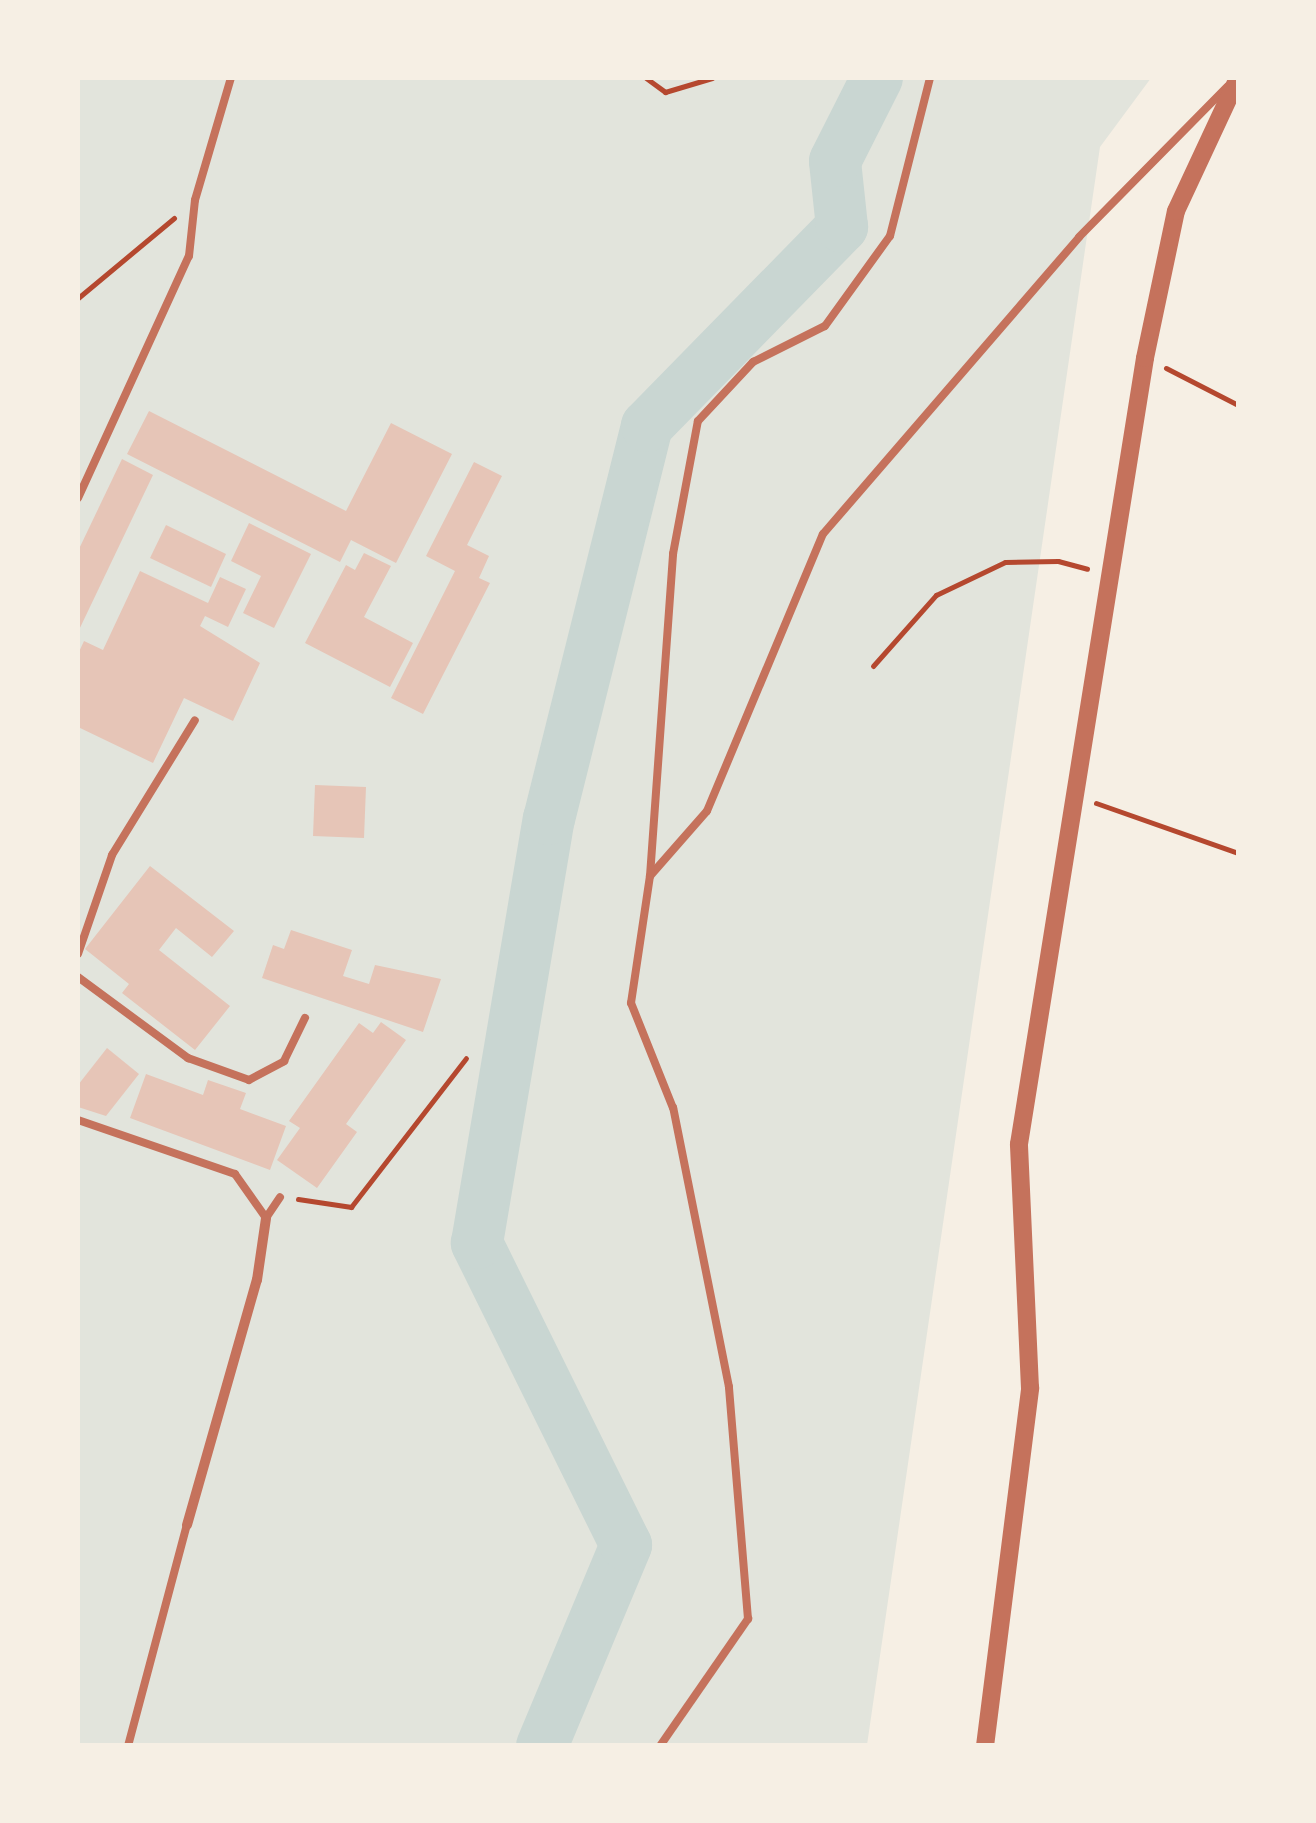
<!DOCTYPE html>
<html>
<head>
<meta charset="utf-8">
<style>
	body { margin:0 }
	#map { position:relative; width:1316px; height:1823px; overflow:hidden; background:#f6efe4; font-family:"Crimson Pro",serif }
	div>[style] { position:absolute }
	.green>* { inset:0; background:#e2e4dc }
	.river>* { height:52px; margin:-26px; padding:0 26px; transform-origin:26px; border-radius:26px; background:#c9d6d2 }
	.building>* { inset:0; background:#e6c5b7 }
	.path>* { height:5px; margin:-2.5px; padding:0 2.5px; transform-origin:2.5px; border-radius:2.5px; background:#b5482f }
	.service>* { height:8px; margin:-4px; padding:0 4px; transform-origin:4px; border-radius:4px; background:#c5725c }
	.minor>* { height:10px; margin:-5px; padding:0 5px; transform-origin:5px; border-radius:5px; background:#c5725c }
	.tertiary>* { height:18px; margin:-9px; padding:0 9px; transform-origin:9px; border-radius:9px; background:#c5725c }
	span { translate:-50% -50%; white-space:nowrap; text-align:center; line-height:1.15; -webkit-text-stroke:9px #f6efe4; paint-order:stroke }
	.frame { position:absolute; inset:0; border:80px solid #f6efe4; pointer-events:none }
</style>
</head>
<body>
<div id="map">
	<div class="green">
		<div style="clip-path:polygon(78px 78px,1151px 78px,1100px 147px,867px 1745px,78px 1745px)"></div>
	</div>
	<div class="river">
		<div style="left:542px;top:1746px;width:218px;rotate:-67.3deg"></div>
		<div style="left:626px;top:1545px;width:337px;rotate:-116.3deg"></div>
		<div style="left:477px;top:1243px;width:430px;rotate:-80.4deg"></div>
		<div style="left:549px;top:819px;width:405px;rotate:-76deg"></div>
		<div style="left:647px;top:426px;width:279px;rotate:-45.6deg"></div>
		<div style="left:842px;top:227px;width:66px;rotate:-96.1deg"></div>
		<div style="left:835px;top:161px;width:93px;rotate:-63.2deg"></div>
	</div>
	<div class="building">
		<div style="clip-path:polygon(149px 411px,346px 511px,391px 423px,452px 454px,396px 563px,351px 540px,340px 562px,127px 454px)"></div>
		<div style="clip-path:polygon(122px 459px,153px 475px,78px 632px,78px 551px)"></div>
		<div style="clip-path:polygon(474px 462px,502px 476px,467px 545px,489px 556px,479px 578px,490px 583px,423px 714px,391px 698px,455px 571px,426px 556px)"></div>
		<div style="clip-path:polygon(249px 523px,311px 554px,274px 628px,243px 613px,261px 576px,231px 561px)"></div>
		<div style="clip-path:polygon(166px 525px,226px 554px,211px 587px,150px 558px)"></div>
		<div style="clip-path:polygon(364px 553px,391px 566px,364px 617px,413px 643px,390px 687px,305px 643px,346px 565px,355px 570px)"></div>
		<div style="clip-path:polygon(140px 571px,208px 603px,220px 577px,246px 589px,228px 627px,205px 616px,200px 626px,260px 663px,233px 721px,184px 698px,153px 763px,78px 727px,78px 654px,84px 641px,103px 650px)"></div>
		<div style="clip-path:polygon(315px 785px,366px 787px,364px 838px,313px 836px)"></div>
		<div style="clip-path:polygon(150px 866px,234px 931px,212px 957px,176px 928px,159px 950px,230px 1006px,195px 1050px,122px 993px,129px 984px,85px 949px)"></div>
		<div style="clip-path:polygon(291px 930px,352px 950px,343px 976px,369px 984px,375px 965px,441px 979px,423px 1032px,262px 978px,273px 945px,284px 949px)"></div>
		<div style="clip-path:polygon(381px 1022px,406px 1040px,346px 1124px,357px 1132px,317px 1188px,277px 1160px,300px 1128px,289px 1121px,359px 1023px,373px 1033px)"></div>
		<div style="clip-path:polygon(107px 1048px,139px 1074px,106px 1116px,78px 1107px,78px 1085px)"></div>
		<div style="clip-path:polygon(146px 1074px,203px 1095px,208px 1080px,246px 1093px,240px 1109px,286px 1126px,270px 1170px,130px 1118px)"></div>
	</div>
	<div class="path">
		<div style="left:646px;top:78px;width:24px;rotate:36deg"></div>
		<div style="left:665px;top:92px;width:49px;rotate:-16.6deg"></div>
		<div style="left:78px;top:298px;width:125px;rotate:-39.8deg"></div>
		<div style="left:1166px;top:368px;width:81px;rotate:27.2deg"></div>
		<div style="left:873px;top:666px;width:95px;rotate:-48.4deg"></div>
		<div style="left:936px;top:595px;width:76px;rotate:-25.6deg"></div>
		<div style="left:1005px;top:562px;width:53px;rotate:-1.1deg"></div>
		<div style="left:1058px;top:561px;width:30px;rotate:15deg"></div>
		<div style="left:1096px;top:803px;width:151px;rotate:19.4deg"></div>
		<div style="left:298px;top:1199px;width:54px;rotate:8.6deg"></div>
		<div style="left:351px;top:1207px;width:188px;rotate:-52.3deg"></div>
	</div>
	<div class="service">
		<div style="left:78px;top:498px;width:266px;rotate:-65.4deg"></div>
		<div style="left:189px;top:256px;width:56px;rotate:-83.9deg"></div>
		<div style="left:195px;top:200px;width:127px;rotate:-73.6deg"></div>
		<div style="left:650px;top:876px;width:86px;rotate:-48.8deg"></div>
		<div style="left:707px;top:811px;width:300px;rotate:-67.3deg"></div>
		<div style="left:823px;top:534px;width:392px;rotate:-49.2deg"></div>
		<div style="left:1079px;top:237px;width:211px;rotate:-45.4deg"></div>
		<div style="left:78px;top:954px;width:105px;rotate:-71deg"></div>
		<div style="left:112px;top:855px;width:158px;rotate:-58.4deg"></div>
		<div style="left:78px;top:977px;width:137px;rotate:36.4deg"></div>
		<div style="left:188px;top:1058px;width:65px;rotate:19.8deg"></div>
		<div style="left:249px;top:1080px;width:40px;rotate:-28deg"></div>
		<div style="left:284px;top:1061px;width:48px;rotate:-64deg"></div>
		<div style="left:78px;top:1120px;width:166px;rotate:19deg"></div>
		<div style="left:235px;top:1174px;width:54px;rotate:54.8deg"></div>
		<div style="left:266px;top:1218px;width:25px;rotate:-56deg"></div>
		<div style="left:128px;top:1746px;width:229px;rotate:-75.1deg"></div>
		<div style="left:660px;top:1746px;width:155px;rotate:-55.3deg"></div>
		<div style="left:748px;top:1619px;width:233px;rotate:-94.7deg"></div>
		<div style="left:729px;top:1387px;width:285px;rotate:-101.3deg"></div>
		<div style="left:673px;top:1108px;width:113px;rotate:-111.8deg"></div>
		<div style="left:631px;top:1003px;width:128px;rotate:-81.5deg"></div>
		<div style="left:650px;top:876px;width:323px;rotate:-85.9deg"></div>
		<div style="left:673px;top:554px;width:135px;rotate:-79.4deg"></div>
		<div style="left:698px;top:421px;width:81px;rotate:-47deg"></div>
		<div style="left:753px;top:362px;width:80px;rotate:-26.6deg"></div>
		<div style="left:825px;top:326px;width:111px;rotate:-54.2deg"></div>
		<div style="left:890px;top:236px;width:163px;rotate:-75.8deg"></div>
	</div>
	<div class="minor">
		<div style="left:187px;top:1525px;width:255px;rotate:-74.1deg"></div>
		<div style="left:257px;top:1280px;width:63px;rotate:-81.7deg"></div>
	</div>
	<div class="tertiary">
		<div style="left:985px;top:1746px;width:361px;rotate:-82.8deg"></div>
		<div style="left:1030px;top:1388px;width:244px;rotate:-92.6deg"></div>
		<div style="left:1019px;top:1144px;width:796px;rotate:-80.89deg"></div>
		<div style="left:1145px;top:358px;width:150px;rotate:-78.1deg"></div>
		<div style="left:1176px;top:211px;width:147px;rotate:-65deg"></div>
	</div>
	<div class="frame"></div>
</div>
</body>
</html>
